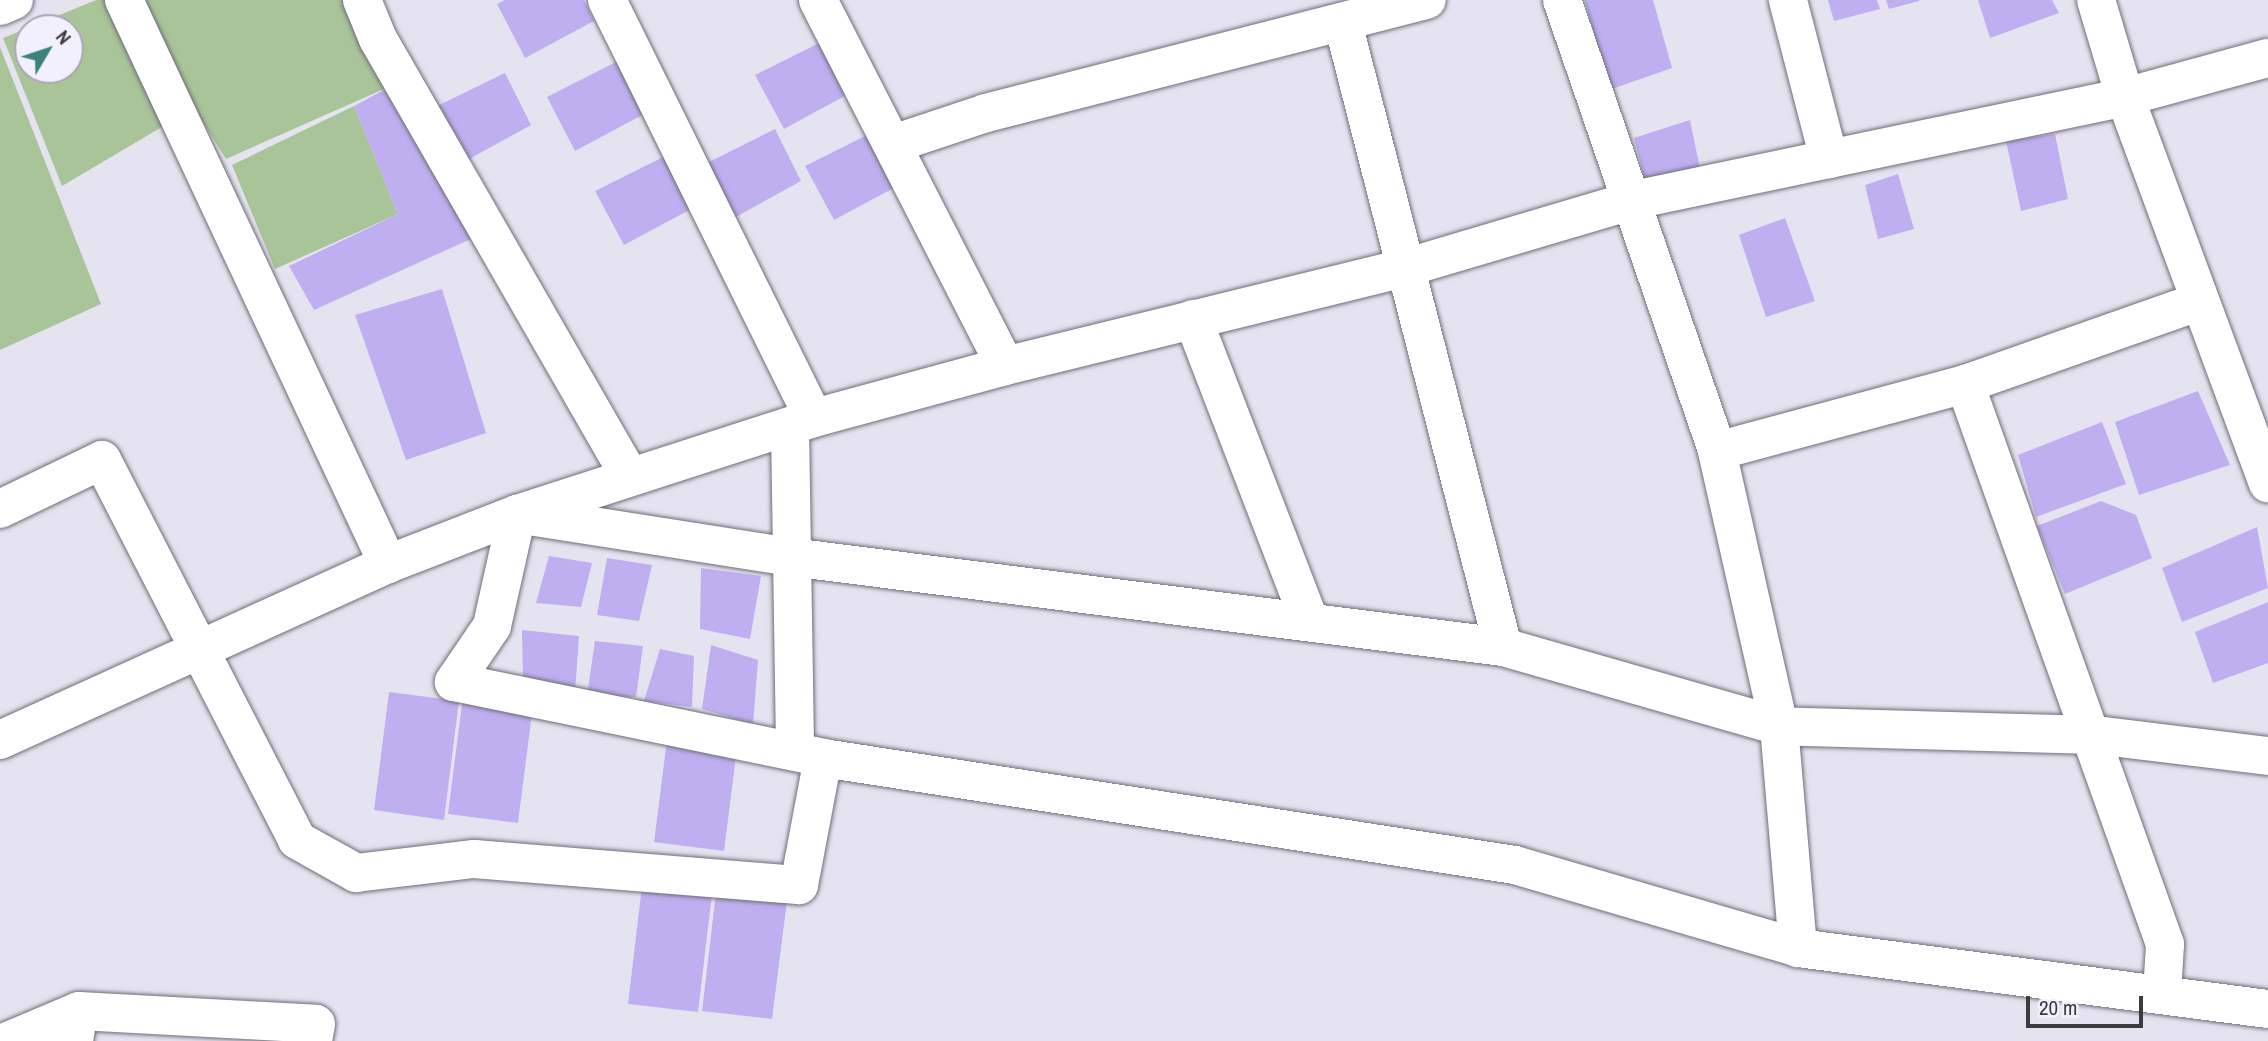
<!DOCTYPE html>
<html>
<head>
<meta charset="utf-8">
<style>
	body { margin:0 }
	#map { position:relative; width:2268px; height:1041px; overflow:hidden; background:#e6e3f1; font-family:"Archivo Narrow",sans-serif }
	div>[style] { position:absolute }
	.green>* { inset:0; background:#a8c498 }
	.building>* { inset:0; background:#bfaff1 }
	.roads { filter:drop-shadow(0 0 2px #706d79) drop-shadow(0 0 2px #706d79) }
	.minor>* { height:38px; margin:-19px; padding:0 19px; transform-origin:19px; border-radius:19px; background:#fff }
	span { translate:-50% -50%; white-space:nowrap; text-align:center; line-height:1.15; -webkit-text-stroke:6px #f3f0fe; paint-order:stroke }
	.north { position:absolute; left:14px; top:14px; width:70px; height:70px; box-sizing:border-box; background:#f3f0fe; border:2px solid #aaa8b2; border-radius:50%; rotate:51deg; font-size:19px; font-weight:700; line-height:28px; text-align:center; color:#3c3b40 }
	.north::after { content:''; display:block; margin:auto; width:24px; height:32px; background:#3b827e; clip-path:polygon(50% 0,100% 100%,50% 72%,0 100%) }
	.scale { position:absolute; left:2026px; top:996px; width:117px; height:32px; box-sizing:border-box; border:4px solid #3c3b40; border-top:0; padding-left:9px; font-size:21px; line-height:24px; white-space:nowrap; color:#3c3b40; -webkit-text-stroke:5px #f3f0fe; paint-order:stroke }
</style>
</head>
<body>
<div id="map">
	<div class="green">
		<div style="clip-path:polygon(96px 0,351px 0,393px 85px,226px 159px,194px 108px,62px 186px,3px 38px,28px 28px,28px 70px,70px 70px,70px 28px,28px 28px)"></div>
		<div style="clip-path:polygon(0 47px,101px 304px,0 350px)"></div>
		<div style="clip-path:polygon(354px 106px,398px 214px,275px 269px,232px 165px)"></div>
	</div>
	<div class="building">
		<div style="clip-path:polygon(505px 0,584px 0,594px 21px,525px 58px,497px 4px)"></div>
		<div style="clip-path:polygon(1585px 0,1653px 0,1672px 68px,1609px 90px)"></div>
		<div style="clip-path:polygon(1828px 0,1877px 0,1880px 9px,1834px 21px)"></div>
		<div style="clip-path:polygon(1886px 0,1919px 0,1919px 1px,1889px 9px)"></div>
		<div style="clip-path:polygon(1978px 0,2052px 0,2059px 13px,1990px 38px)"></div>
		<div style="clip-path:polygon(827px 39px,852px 92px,784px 129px,755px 75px)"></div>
		<div style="clip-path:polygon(618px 61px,644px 114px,575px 151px,547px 97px)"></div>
		<div style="clip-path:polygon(505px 73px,531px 125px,462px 163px,433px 108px)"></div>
		<div style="clip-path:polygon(393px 85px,473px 238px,314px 310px,289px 266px,398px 214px,354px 106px)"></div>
		<div style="clip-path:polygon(1690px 120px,1700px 169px,1646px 183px,1634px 138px)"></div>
		<div style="clip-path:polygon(775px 129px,801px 181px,732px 219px,703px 165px)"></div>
		<div style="clip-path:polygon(877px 130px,903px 183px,834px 220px,805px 166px)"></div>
		<div style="clip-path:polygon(2055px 134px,2068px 199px,2021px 211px,2006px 141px)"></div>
		<div style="clip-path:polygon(667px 155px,693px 208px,624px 245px,595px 191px)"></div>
		<div style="clip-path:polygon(1898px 174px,1914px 229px,1878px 239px,1865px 185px)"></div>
		<div style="clip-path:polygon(1785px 218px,1815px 301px,1766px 317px,1739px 235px)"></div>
		<div style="clip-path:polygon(442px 289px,486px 433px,406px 460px,355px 315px)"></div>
		<div style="clip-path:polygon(2198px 391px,2230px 465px,2139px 495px,2115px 422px)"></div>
		<div style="clip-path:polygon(2102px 422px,2126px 484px,2036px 517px,2018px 455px)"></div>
		<div style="clip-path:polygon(2101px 501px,2136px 515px,2152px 558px,2065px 594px,2037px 526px)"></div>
		<div style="clip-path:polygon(2257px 527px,2268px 588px,2182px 622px,2162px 568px)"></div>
		<div style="clip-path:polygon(549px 556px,592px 563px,581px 607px,536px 603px)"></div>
		<div style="clip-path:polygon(607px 558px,652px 565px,639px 621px,597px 615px)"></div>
		<div style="clip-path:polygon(701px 568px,761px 576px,750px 639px,700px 629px)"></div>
		<div style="clip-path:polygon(2268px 602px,2268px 663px,2213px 683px,2195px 632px)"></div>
		<div style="clip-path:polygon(522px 630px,579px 636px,575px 692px,523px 681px)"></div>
		<div style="clip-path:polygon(595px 641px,643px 646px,636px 697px,587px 696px)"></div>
		<div style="clip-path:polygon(711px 645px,758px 660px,753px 724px,702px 709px)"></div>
		<div style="clip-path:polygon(660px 649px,694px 656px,692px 707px,644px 701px)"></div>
		<div style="clip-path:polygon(389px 692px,459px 701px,444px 820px,374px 810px)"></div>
		<div style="clip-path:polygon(463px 696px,533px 705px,518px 823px,448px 814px)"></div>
		<div style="clip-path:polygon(669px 724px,739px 733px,724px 851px,654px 842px)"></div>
		<div style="clip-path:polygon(642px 886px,712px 894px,698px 1012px,628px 1004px)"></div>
		<div style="clip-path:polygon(716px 893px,787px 901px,772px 1019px,702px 1011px)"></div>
	</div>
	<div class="roads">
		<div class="minor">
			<div style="left:124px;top:0;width:623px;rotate:64.92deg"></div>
			<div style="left:362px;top:0;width:42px;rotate:67.7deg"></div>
			<div style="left:378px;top:39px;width:505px;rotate:60.09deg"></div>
			<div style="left:607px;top:0;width:466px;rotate:63.7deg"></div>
			<div style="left:818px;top:0;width:411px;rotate:62.9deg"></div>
			<div style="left:1005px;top:366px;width:415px;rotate:-13.8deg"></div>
			<div style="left:1408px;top:267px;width:236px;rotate:-16.5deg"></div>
			<div style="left:1634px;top:200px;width:199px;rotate:-11.9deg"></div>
			<div style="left:1829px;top:159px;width:164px;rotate:-104.5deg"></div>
			<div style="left:1562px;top:0;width:477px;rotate:71deg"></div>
			<div style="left:1717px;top:451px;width:282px;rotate:77.3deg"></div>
			<div style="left:1779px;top:726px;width:223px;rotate:85.1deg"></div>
			<div style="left:2096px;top:0;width:101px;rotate:73.4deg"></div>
			<div style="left:2125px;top:97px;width:412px;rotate:69.7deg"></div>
			<div style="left:0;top:6px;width:15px;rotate:-23deg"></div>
			<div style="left:1343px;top:23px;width:644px;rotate:75.62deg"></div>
			<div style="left:896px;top:143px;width:95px;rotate:-18.4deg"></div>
			<div style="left:986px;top:113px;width:455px;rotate:-14.4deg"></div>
			<div style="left:1829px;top:159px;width:302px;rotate:-11.8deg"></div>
			<div style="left:2125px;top:97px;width:148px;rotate:-15.3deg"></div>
			<div style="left:1193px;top:319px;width:322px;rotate:68.9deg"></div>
			<div style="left:1965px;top:384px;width:595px;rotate:70.35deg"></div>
			<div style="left:2165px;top:944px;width:50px;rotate:93.4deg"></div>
			<div style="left:790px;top:427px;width:321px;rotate:89.1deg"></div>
			<div style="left:1717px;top:451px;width:257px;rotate:-15.1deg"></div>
			<div style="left:1965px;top:384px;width:247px;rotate:-19.4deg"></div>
			<div style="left:0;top:509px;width:113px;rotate:-25.7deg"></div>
			<div style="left:102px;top:460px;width:427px;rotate:62.8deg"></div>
			<div style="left:297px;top:840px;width:68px;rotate:29.2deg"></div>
			<div style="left:356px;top:873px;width:119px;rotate:-6.8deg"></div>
			<div style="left:474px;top:859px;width:326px;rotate:4.6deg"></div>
			<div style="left:799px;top:885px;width:129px;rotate:-79.3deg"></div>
			<div style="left:0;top:740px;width:426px;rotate:-24.4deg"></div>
			<div style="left:388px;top:564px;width:138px;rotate:-21.2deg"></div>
			<div style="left:517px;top:514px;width:312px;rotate:-17.9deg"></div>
			<div style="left:814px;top:418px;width:198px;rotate:-15.2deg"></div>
			<div style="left:2268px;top:756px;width:175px;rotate:-173.1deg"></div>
			<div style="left:2094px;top:735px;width:315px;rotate:-178.4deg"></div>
			<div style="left:1779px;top:726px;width:287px;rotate:-164deg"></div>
			<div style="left:1503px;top:647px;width:718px;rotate:-172.8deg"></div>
			<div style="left:791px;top:557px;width:277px;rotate:-171.1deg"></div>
			<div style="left:517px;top:514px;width:115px;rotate:102.6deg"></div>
			<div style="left:492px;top:626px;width:68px;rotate:124.2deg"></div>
			<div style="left:454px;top:682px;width:377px;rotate:11.6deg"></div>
			<div style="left:823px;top:758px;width:700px;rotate:8.79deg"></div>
			<div style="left:1515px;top:865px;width:295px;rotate:16.3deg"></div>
			<div style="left:1798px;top:948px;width:474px;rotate:7.4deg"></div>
			<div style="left:8px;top:1041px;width:77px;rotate:-22.9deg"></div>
			<div style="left:74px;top:1041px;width:30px;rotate:-81deg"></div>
			<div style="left:79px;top:1011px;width:237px;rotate:3.1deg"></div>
			<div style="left:316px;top:1024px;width:17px;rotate:100deg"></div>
		</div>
	</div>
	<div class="north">N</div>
	<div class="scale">20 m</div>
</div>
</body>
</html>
